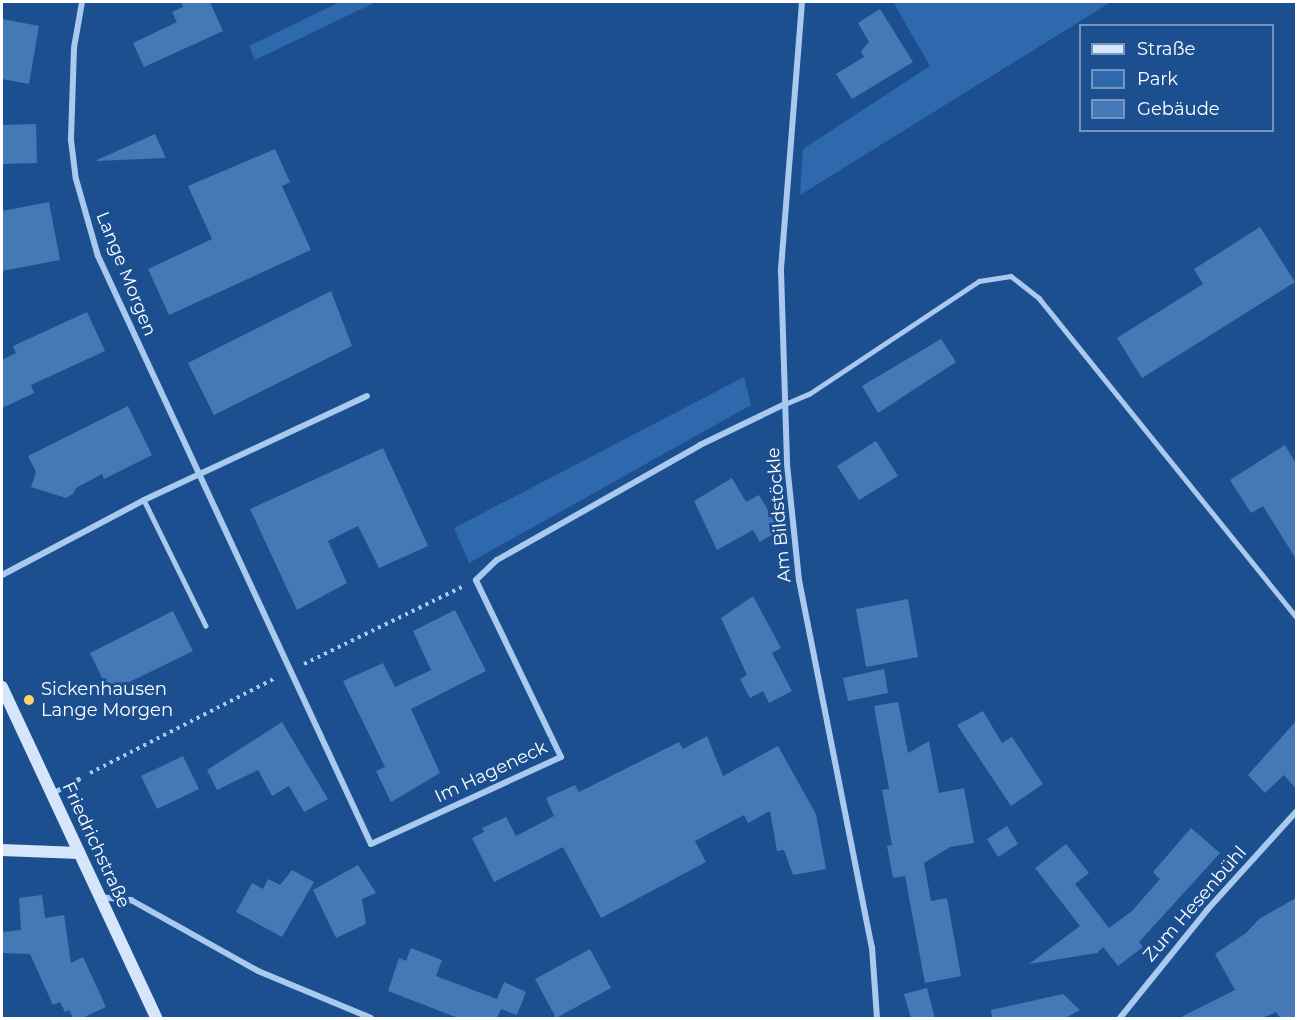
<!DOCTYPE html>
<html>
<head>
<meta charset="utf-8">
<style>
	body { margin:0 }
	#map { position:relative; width:1298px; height:1020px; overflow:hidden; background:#1b4f8f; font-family:Montserrat,sans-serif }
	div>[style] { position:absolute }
	.green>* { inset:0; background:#2e69ad }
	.building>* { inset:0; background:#4478b7 }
	.path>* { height:4px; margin-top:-2px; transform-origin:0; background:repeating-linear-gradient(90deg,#a9c9ee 0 3px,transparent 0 7.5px) }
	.lane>* { height:4.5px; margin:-2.25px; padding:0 2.25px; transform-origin:2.25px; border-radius:2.25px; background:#a9c9ee }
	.street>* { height:6px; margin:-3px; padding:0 3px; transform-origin:3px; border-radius:3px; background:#a9c9ee }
	.secondary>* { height:12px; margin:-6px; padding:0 6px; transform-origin:6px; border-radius:6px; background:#d6e6fa }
	.dots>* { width:16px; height:16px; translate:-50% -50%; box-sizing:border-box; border:3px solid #1b4f8f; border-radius:50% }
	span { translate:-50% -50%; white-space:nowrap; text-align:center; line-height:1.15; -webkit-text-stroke:6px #1b4f8f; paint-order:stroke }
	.street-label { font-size:18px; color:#fff }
	.poi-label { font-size:18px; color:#fff }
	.left { translate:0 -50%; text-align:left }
	.frame { position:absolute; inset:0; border:3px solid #fff; pointer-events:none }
	.legend { position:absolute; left:1079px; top:24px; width:195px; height:108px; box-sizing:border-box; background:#1b4f8f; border:2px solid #7695bc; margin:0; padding:8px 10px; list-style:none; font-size:18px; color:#fff }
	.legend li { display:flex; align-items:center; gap:12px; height:30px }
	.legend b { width:30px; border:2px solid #7695bc }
</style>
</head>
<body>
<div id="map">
	<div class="green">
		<div style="clip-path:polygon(340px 2px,376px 2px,255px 60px,249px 46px)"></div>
		<div style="clip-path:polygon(893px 2px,1111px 2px,800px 195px,803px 149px,930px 66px)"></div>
		<div style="clip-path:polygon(744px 377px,751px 405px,469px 563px,454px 528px)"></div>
	</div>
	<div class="building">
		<div style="clip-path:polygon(181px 2px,210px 2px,223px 31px,144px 67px,133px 43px,177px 22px,172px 12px,183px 7px)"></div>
		<div style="clip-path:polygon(880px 9px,913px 62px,852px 99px,836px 74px,864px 57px,861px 51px,869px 42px,858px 23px)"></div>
		<div style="clip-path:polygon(2px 19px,39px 26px,29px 84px,2px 79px)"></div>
		<div style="clip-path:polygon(36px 124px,37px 163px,2px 164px,2px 125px)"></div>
		<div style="clip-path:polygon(155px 134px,166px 158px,97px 161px,97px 160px)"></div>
		<div style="clip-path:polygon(275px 149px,290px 182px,282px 186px,311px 250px,169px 315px,148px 269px,212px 239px,188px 186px)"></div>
		<div style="clip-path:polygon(49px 202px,60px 260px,2px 271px,2px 211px)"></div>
		<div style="clip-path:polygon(1260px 227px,1295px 282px,1142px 378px,1117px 338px,1203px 284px,1194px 269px)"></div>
		<div style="clip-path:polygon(331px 291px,352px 346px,214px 415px,188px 363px)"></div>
		<div style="clip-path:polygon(87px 312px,105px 351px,31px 385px,34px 393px,2px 408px,2px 360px,16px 353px,13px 346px)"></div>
		<div style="clip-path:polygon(941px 339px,956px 362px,878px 413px,862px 386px)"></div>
		<div style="clip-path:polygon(128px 406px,152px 455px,104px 479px,102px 474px,76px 488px,73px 494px,66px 498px,31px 487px,36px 472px,28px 456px)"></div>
		<div style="clip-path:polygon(876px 441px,898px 476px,859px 500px,837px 466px)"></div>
		<div style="clip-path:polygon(1285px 445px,1296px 464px,1296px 559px,1263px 506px,1251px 513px,1230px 480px)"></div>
		<div style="clip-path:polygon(383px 448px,428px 546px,379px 568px,358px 526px,328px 541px,347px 583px,297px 610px,250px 509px)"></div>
		<div style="clip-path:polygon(732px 478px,746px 502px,759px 495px,780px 530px,760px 542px,753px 530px,717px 550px,694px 501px)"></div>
		<div style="clip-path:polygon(753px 596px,781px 648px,772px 653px,792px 691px,769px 703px,763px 691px,750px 698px,740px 679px,747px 675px,721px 618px)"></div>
		<div style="clip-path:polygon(908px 599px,918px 657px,866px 667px,856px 609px)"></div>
		<div style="clip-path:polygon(455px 610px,486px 671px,411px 709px,440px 773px,391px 802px,376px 771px,385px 767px,343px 681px,383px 663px,395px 687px,431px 670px,413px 631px)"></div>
		<div style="clip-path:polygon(173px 611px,193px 651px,109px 692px,90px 653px)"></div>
		<div style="clip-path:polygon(884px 669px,888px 693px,848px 701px,843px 678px)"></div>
		<div style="clip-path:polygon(898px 702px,908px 753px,929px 741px,939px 793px,964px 788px,974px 843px,950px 847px,924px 863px,931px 901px,947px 898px,961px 976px,925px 983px,905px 876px,893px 878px,887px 846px,892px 845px,882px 790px,889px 789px,874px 706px)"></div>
		<div style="clip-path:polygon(983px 711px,1002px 743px,1012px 737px,1043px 784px,1011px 806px,957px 725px)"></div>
		<div style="clip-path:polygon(1296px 721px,1296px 789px,1284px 775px,1265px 793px,1248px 775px)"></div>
		<div style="clip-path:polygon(282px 722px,328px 799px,304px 812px,289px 786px,272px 796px,258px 770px,217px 790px,207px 770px)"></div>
		<div style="clip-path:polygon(707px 736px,723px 776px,778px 746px,816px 814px,826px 869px,793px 875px,784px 850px,777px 851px,770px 811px,748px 823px,744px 815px,695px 841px,706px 862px,601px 918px,563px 847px,494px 882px,472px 838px,484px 832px,482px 828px,506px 817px,516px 836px,554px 816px,546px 798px,575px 785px,579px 792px,679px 742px,683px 749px)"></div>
		<div style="clip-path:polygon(183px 756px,199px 789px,157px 809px,141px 776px)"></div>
		<div style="clip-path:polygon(1007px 826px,1018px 844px,998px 857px,987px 839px)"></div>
		<div style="clip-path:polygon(1191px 828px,1220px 853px,1139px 942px,1143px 947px,1118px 966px,1103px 947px,1097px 953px,1029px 964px,1080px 926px,1035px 868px,1066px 844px,1089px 873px,1075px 884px,1109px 928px,1132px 911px,1160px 879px,1153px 872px)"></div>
		<div style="clip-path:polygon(358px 865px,376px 893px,362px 899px,366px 924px,336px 938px,313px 890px)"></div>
		<div style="clip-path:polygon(292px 870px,314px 882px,282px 937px,236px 912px,252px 883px,263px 889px,268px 879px,280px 885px)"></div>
		<div style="clip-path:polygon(42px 895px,45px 918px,64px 915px,71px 963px,83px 957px,106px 1007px,82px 1018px,73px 1018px,69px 1010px,65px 1012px,60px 1002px,53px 1005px,30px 954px,2px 953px,2px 932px,21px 930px,19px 898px)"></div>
		<div style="clip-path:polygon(1296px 898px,1296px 1018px,1280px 1018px,1276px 1012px,1263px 1018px,1179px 1018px,1235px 990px,1215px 954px,1246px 933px,1259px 919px)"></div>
		<div style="clip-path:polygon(411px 948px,442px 960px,436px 976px,497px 999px,504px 982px,526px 992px,517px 1015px,501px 1009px,497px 1018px,458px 1018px,388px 991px,399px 958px,406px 961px)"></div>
		<div style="clip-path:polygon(590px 949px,611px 988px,556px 1018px,535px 979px)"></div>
		<div style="clip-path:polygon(927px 988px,935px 1018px,911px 1018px,904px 994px)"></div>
		<div style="clip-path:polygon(1063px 994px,1080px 1010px,1065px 1018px,992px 1018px,991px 1010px)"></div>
	</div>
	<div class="path">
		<div style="left:304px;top:664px;width:176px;rotate:-26deg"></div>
		<div style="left:90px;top:773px;width:209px;rotate:-27.1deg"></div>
	</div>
	<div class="lane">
		<div style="left:785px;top:404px;width:26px;rotate:-23deg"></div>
		<div style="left:809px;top:394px;width:204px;rotate:-33.6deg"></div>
		<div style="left:979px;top:281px;width:32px;rotate:-9deg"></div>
		<div style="left:1011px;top:276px;width:36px;rotate:38deg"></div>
		<div style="left:1039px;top:298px;width:410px;rotate:51.1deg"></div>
		<div style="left:144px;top:500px;width:140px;rotate:63.8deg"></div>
		<div style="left:54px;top:792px;width:27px;rotate:-28deg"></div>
	</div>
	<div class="street">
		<div style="left:82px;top:2px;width:47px;rotate:99.9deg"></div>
		<div style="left:74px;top:48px;width:92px;rotate:91.9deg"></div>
		<div style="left:71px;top:140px;width:39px;rotate:83deg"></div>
		<div style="left:76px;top:179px;width:80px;rotate:74.1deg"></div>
		<div style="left:98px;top:256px;width:648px;rotate:65.1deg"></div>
		<div style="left:371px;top:844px;width:209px;rotate:-24.6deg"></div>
		<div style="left:561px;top:757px;width:196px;rotate:-115.7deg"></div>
		<div style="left:476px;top:580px;width:29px;rotate:-44deg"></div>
		<div style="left:497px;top:560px;width:233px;rotate:-29.5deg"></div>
		<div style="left:700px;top:445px;width:94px;rotate:-25.8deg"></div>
		<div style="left:802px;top:2px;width:270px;rotate:94.5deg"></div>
		<div style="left:781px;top:271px;width:193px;rotate:88.2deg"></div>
		<div style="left:787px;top:464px;width:117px;rotate:84.1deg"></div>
		<div style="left:799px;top:580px;width:374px;rotate:78.8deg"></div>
		<div style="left:872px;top:947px;width:71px;rotate:86deg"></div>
		<div style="left:2px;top:575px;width:161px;rotate:-27.8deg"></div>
		<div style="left:144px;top:500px;width:246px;rotate:-25deg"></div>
		<div style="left:100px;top:897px;width:31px;rotate:6deg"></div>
		<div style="left:131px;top:900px;width:145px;rotate:29.2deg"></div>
		<div style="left:258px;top:971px;width:122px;rotate:22.6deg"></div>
		<div style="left:1120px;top:1018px;width:139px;rotate:-51.1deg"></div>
		<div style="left:1207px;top:910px;width:132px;rotate:-47.8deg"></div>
	</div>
	<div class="secondary">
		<div style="left:2px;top:687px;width:365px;rotate:65deg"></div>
		<div style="left:2px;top:850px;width:77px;rotate:2.2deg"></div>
	</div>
	<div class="dots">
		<div style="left:29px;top:700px;background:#ffd166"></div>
	</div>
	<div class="street-label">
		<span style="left:126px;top:274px;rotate:68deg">Lange Morgen</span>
		<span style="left:779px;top:515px;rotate:-95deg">Am Bildstöckle</span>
		<span style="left:491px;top:772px;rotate:-25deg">Im Hageneck</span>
		<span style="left:96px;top:845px;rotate:65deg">Friedrichstraße</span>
		<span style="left:1195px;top:904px;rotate:-49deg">Zum Hesenbühl</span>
	</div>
	<div class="poi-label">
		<span class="left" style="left:41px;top:700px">Sickenhausen<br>Lange Morgen</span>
	</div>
	<div class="frame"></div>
	<ul class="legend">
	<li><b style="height:8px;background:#d6e6fa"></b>Straße</li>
	<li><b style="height:16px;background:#2e69ad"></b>Park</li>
	<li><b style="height:16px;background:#4478b7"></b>Gebäude</li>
	</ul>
</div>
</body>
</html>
